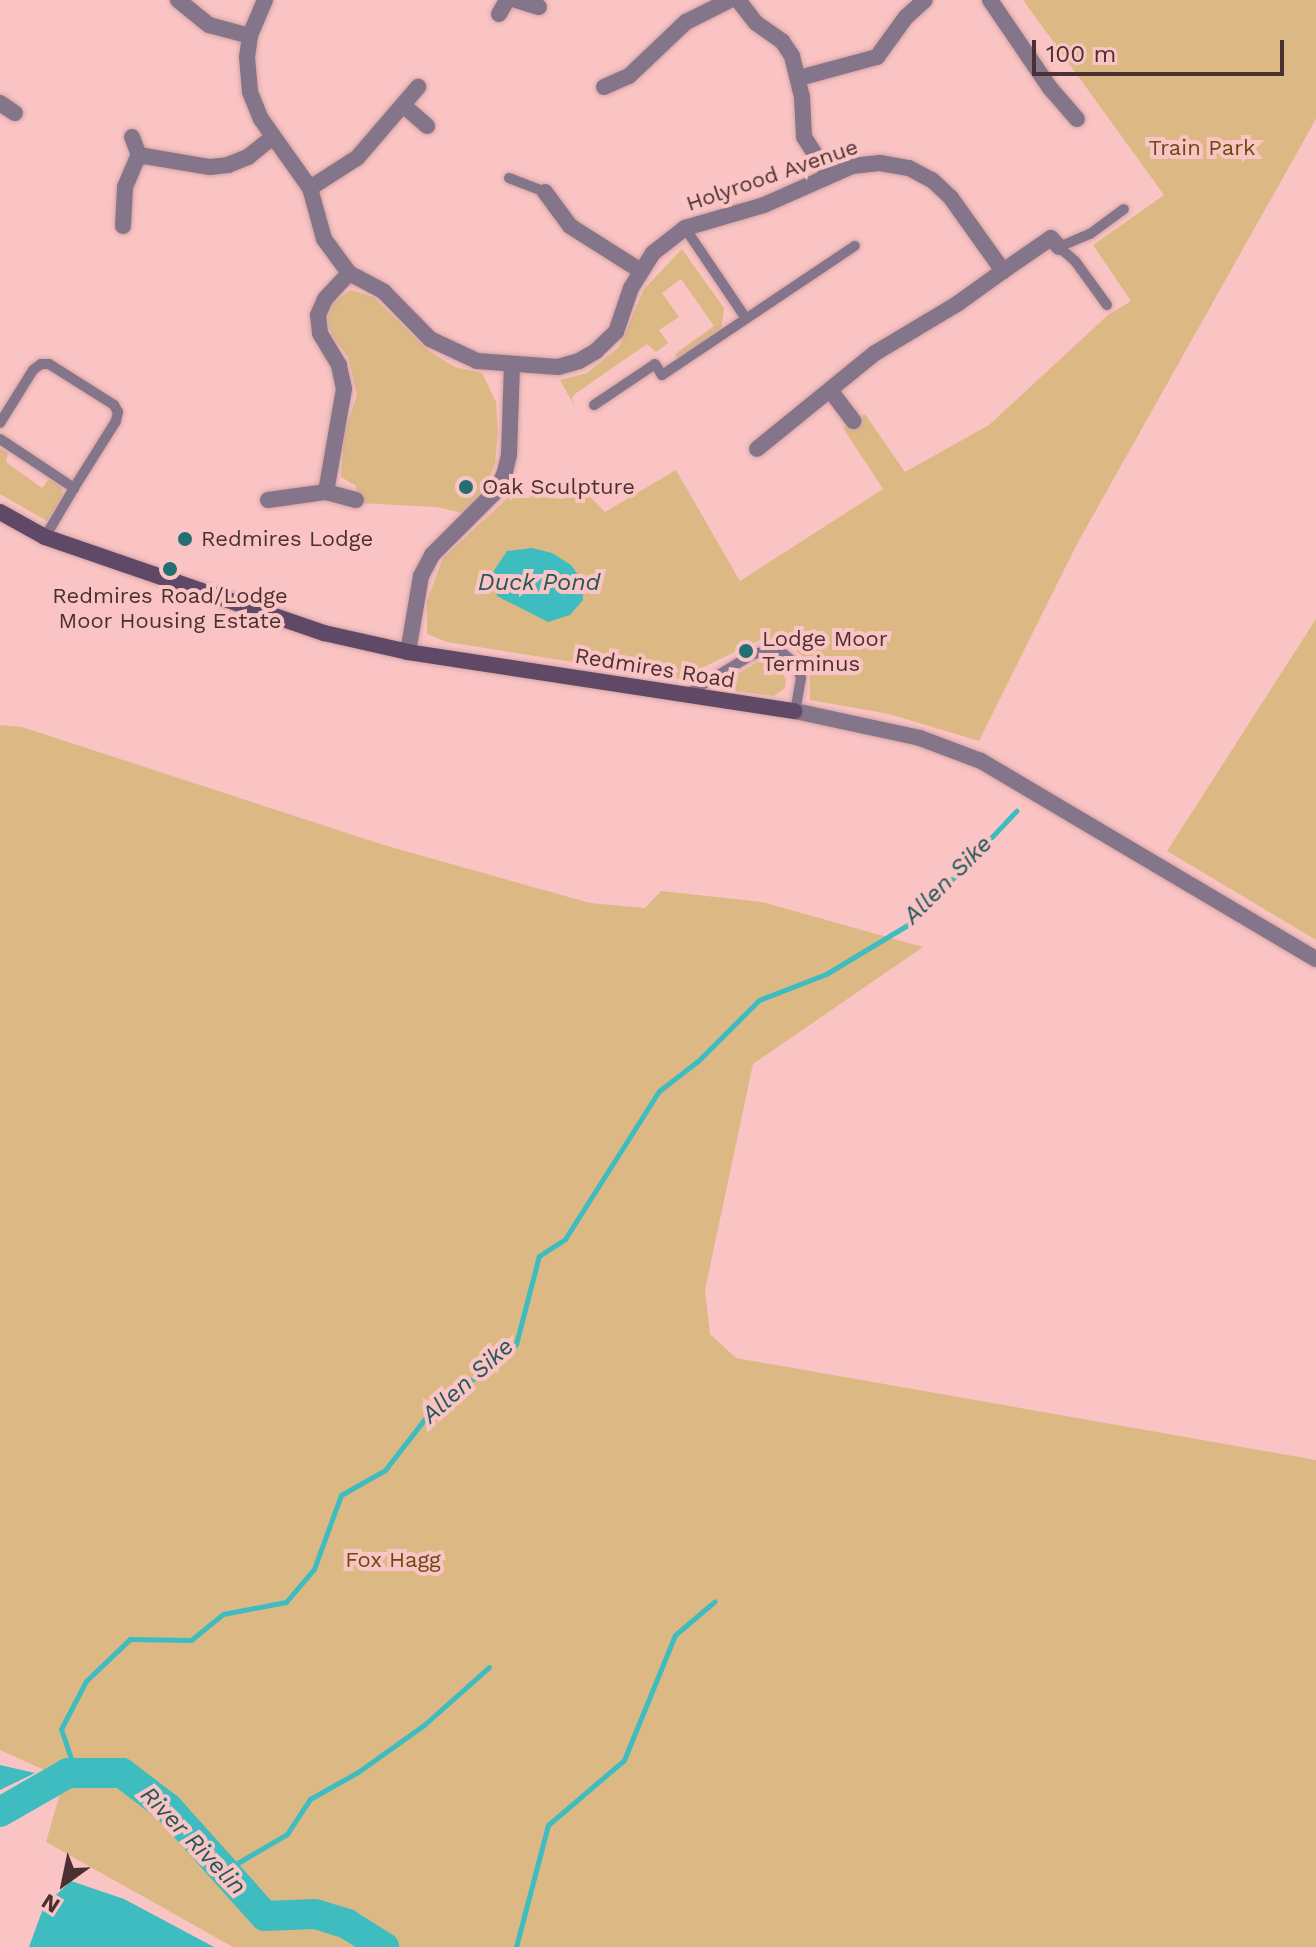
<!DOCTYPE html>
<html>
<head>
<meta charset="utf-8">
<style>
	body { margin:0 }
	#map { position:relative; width:1316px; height:1947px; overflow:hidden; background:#fbc4c4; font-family:"Work Sans",sans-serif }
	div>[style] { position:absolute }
	.green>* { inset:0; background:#dcb984 }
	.water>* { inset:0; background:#3ebcbf }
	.stream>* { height:5px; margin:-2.5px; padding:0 2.5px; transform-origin:2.5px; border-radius:2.5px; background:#3ebcbf }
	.river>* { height:30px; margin:-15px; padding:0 15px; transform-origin:15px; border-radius:15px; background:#3ebcbf }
	.roads { filter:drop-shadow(0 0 2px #d4a3a4) drop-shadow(0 0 2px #d4a3a4) }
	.lane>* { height:10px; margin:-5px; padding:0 5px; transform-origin:5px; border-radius:5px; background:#84758a }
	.street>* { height:16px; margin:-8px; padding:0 8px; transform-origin:8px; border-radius:8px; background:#84758a }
	.secondary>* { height:16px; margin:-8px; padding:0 8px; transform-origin:8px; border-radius:8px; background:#5f4966 }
	.dots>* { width:22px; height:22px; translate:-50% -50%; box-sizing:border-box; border:4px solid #fbc4c4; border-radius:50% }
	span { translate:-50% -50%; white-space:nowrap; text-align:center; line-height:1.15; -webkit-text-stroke:8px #fbc4c4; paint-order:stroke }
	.park-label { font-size:22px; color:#6b4b12 }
	.street-label { font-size:22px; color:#4b3031 }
	.poi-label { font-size:22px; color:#4b3031 }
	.left { translate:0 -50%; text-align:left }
	.water-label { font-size:24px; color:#24585a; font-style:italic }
	.north { position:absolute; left:24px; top:1843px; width:80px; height:80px; -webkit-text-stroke:6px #fbc4c4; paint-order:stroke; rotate:213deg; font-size:22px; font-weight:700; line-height:32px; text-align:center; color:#4b3031 }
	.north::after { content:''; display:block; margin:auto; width:28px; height:36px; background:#4b3031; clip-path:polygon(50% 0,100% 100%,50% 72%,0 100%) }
	.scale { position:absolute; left:1032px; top:40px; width:252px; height:36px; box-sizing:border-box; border:4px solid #4b3031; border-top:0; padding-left:10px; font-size:24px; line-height:28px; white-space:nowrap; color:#4b3031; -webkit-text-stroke:6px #fbc4c4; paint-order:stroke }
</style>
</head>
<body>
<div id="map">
	<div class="green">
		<div style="clip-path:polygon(1023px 0,1316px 0,1316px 119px,1077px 544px,979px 741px,889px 714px,810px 700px,810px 663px,789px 644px,764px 638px,679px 679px,447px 642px,427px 634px,427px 601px,443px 558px,512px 494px,562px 499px,584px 491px,605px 512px,676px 470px,740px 581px,883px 489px,843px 428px,865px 414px,905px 472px,989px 425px,1108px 315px,1131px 301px,1093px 245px,1164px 195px)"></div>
		<div style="clip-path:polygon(682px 249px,724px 308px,721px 331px,679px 360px,675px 354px,714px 326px,681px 279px,662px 293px,679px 317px,659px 330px,668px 343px,656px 352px,647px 344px,575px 394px,572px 398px,575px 407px,560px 380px,587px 373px,619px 347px,644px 289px)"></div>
		<div style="clip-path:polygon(351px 290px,373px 297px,429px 351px,455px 367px,482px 373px,496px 402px,498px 433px,495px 464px,483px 492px,466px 514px,437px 507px,357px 503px,356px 486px,341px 477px,344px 435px,357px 394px,348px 357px,332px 336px,327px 320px,333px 302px)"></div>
		<div style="clip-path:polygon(0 448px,8px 453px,6px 462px,42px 488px,49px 479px,61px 486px,63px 495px,47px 521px,0 494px)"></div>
		<div style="clip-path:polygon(1316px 619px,1316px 940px,1167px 851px)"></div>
		<div style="clip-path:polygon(771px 661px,780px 667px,786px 680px,785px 688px,774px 696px,720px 689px,719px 684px,758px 662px)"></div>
		<div style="clip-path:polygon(0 725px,22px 727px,387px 846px,590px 903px,645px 908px,661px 891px,762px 902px,923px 947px,753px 1064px,705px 1290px,710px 1334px,736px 1358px,1316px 1460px,1316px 1947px,233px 1947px,46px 1842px,64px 1779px,0 1750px)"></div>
	</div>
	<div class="water">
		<div style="clip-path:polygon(532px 548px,552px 553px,571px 565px,582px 580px,583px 600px,570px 615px,548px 622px,497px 596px,493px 572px,507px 551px)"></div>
		<div style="clip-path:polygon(0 1765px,35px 1773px,0 1790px)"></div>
		<div style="clip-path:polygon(71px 1881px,124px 1899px,214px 1947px,29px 1947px,44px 1906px)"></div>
	</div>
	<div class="stream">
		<div style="left:76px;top:1773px;width:46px;rotate:-108.8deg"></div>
		<div style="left:61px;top:1729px;width:54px;rotate:-62.5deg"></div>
		<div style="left:86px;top:1681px;width:61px;rotate:-43.7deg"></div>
		<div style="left:130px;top:1639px;width:61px;rotate:0.9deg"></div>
		<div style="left:191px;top:1640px;width:41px;rotate:-39.1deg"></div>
		<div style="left:223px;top:1614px;width:64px;rotate:-10.8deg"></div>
		<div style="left:286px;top:1602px;width:43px;rotate:-49.7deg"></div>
		<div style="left:314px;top:1569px;width:79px;rotate:-70deg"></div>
		<div style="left:341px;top:1495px;width:51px;rotate:-29.6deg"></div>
		<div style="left:385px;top:1470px;width:68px;rotate:-52.1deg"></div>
		<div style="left:427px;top:1416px;width:114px;rotate:-39deg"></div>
		<div style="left:516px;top:1344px;width:91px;rotate:-75.4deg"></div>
		<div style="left:539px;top:1256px;width:31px;rotate:-33deg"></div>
		<div style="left:565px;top:1239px;width:175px;rotate:-57.6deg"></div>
		<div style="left:659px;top:1091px;width:49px;rotate:-37.6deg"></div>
		<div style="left:698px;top:1061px;width:86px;rotate:-45deg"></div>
		<div style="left:759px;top:1000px;width:72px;rotate:-21.2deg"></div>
		<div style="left:826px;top:974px;width:99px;rotate:-31deg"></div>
		<div style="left:911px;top:923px;width:154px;rotate:-46.8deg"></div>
		<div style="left:224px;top:1871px;width:73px;rotate:-30.4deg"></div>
		<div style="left:287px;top:1834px;width:42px;rotate:-56.7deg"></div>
		<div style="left:310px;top:1799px;width:55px;rotate:-29.4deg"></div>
		<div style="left:358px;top:1772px;width:81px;rotate:-35.5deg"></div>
		<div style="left:424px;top:1725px;width:87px;rotate:-41.7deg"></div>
		<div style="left:516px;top:1947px;width:126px;rotate:-75.3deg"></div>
		<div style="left:548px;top:1825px;width:100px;rotate:-40.5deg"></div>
		<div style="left:624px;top:1760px;width:135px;rotate:-67.8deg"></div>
		<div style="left:675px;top:1635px;width:52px;rotate:-40.4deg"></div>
	</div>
	<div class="river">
		<div style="left:0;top:1812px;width:78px;rotate:-29.8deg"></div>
		<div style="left:68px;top:1773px;width:54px"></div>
		<div style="left:122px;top:1773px;width:58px;rotate:37.3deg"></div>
		<div style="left:168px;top:1808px;width:145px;rotate:48.1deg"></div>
		<div style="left:265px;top:1916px;width:50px;rotate:-2.3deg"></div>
		<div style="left:315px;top:1914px;width:34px;rotate:17deg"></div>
		<div style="left:347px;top:1924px;width:44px;rotate:31.9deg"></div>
	</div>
	<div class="roads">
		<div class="lane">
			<div style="left:509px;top:178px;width:39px;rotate:21deg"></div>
			<div style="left:685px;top:228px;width:107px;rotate:56deg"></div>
			<div style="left:1107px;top:305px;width:54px;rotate:-126deg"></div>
			<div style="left:1075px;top:261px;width:21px;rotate:-139deg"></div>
			<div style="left:1059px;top:247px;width:34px;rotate:-23deg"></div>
			<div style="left:1090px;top:234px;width:42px;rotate:-36.3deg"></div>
			<div style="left:594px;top:405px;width:73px;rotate:-33.9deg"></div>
			<div style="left:655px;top:364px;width:13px;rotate:58deg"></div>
			<div style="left:662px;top:375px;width:232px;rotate:-33.8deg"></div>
			<div style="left:0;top:423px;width:62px;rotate:-58.1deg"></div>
			<div style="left:33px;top:370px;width:10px;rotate:-37deg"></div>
			<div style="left:41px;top:364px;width:8px"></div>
			<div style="left:49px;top:364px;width:77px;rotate:32.2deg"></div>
			<div style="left:114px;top:405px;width:8px;rotate:60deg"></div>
			<div style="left:118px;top:412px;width:9px;rotate:103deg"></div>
			<div style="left:116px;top:421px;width:79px;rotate:122.1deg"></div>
			<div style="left:0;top:439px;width:89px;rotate:33.5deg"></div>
			<div style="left:74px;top:488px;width:57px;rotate:120.6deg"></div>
			<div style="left:687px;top:694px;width:77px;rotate:-31.2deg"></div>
			<div style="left:753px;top:654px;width:15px;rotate:-11deg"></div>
			<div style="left:768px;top:651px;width:16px;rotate:11deg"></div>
			<div style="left:784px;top:654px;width:16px;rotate:40deg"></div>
			<div style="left:796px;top:664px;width:15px;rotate:70deg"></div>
			<div style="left:801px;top:678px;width:34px;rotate:100deg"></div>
		</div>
		<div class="street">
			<div style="left:178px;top:0;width:40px;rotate:39deg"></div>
			<div style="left:209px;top:25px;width:42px;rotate:15deg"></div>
			<div style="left:265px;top:0;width:39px;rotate:113deg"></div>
			<div style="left:250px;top:36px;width:21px;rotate:98deg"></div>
			<div style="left:247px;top:57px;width:35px;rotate:85deg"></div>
			<div style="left:250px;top:92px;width:29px;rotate:68deg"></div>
			<div style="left:261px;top:119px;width:85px;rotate:54.6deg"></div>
			<div style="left:310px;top:188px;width:53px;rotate:74.6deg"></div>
			<div style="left:324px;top:239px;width:42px;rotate:53.7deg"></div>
			<div style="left:349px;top:273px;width:40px;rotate:28deg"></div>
			<div style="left:384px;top:292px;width:66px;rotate:45.6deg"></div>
			<div style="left:430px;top:339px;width:52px;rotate:25.1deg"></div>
			<div style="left:477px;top:361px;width:81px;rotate:4.2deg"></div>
			<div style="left:558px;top:367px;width:22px;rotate:-16deg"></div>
			<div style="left:579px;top:361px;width:20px;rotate:-30deg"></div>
			<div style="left:596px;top:351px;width:28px;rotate:-44deg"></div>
			<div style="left:616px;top:332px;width:46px;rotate:-71.2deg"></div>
			<div style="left:631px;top:288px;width:41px;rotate:-57.8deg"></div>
			<div style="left:653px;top:253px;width:41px;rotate:-38deg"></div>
			<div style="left:685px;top:228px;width:82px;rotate:-16.2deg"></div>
			<div style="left:764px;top:205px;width:96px;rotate:-23.9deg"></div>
			<div style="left:852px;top:166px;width:28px;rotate:-6deg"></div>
			<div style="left:880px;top:163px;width:29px;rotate:10deg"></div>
			<div style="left:909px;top:168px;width:26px;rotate:28deg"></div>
			<div style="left:932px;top:180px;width:26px;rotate:43deg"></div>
			<div style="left:951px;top:198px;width:90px;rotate:54.5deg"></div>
			<div style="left:1003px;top:271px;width:57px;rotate:144.3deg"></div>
			<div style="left:957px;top:304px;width:96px;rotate:149.1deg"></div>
			<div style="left:875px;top:353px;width:152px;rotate:140.9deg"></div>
			<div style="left:516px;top:0;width:24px;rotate:17deg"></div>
			<div style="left:738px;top:0;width:29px;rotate:52deg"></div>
			<div style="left:756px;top:23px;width:32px;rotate:35deg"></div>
			<div style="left:782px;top:41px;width:18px;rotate:56deg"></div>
			<div style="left:792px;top:56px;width:42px;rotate:76.3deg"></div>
			<div style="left:802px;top:97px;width:40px;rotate:87.1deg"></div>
			<div style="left:804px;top:137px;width:46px;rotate:57.3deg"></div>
			<div style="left:990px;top:0;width:107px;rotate:55.7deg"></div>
			<div style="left:1050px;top:88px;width:41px;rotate:48.9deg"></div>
			<div style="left:499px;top:14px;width:16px;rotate:-60deg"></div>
			<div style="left:799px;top:78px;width:81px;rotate:-15.1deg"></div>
			<div style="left:877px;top:57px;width:49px;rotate:-54.1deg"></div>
			<div style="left:906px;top:17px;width:25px;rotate:-42deg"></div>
			<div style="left:604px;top:87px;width:27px;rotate:-24deg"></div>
			<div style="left:629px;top:76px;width:79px;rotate:-43.5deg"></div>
			<div style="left:686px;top:22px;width:49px;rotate:-26.6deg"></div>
			<div style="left:0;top:103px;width:18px;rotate:34deg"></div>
			<div style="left:403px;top:105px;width:32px;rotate:41deg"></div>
			<div style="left:132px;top:137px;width:22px;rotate:69deg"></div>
			<div style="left:310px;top:188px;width:56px;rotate:-32.6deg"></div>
			<div style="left:357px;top:158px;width:94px;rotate:-49.3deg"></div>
			<div style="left:545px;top:192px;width:42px;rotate:53.7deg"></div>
			<div style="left:570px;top:226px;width:84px;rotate:32.4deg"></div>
			<div style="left:123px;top:226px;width:39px;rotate:-87deg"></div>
			<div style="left:125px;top:187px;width:30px;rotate:-67deg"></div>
			<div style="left:137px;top:159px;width:8px;rotate:-23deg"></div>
			<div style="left:144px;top:156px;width:67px;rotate:9.5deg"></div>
			<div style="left:210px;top:167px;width:18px;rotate:-6deg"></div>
			<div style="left:228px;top:165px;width:22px;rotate:-22deg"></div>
			<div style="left:248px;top:157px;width:32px;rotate:-39deg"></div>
			<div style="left:1003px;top:271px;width:58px;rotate:-34.5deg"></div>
			<div style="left:1051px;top:238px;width:12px;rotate:48deg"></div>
			<div style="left:830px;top:390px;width:39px;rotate:53deg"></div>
			<div style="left:326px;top:492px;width:105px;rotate:-80.1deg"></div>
			<div style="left:344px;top:389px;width:25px;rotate:-102deg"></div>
			<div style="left:339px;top:365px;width:37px;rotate:-121deg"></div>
			<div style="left:320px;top:333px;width:18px;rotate:-96deg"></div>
			<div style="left:318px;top:315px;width:17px;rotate:-66deg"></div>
			<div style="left:325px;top:299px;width:35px;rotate:-47deg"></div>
			<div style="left:268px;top:500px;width:59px;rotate:-7.9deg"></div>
			<div style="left:326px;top:492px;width:31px;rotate:15deg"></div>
			<div style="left:408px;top:652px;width:77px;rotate:-80.3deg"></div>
			<div style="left:421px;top:576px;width:24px;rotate:-62deg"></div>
			<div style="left:432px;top:555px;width:93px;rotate:-45deg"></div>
			<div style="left:498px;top:489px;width:18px;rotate:-68deg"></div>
			<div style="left:505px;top:472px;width:17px;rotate:-77deg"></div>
			<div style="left:509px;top:455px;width:90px;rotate:-88.1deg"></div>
			<div style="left:795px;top:711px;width:128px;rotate:12.2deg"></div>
			<div style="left:920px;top:738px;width:65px;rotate:20.7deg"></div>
			<div style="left:981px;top:761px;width:389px;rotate:30.6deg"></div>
		</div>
		<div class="secondary">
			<div style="left:0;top:512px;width:51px;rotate:29.1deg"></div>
			<div style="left:45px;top:537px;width:295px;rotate:19deg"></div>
			<div style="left:324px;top:633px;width:86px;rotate:12.7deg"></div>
			<div style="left:408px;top:652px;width:391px;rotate:8.7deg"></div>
		</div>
	</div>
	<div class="dots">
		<div style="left:466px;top:487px;background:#236f71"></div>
		<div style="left:185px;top:539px;background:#236f71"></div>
		<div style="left:170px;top:569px;background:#236f71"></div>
		<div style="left:746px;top:651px;background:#236f71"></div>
	</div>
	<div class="park-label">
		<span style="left:1202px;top:148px">Train Park</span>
		<span style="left:393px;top:1560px">Fox Hagg</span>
	</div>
	<div class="street-label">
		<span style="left:772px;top:175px;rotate:-19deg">Holyrood Avenue</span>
		<span style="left:655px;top:668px;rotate:9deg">Redmires Road</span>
	</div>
	<div class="poi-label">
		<span class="left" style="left:482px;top:487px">Oak Sculpture</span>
		<span class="left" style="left:201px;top:539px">Redmires Lodge</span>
		<span style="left:170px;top:608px">Redmires Road/Lodge<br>Moor Housing Estate</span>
		<span class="left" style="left:762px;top:651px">Lodge Moor<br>Terminus</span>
	</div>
	<div class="water-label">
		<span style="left:539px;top:583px">Duck Pond</span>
		<span style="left:948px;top:880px;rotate:-45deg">Allen Sike</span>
		<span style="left:468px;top:1381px;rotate:-42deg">Allen Sike</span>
		<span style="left:193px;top:1841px;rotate:46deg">River Rivelin</span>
	</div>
	<div class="north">N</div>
	<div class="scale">100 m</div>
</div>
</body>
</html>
